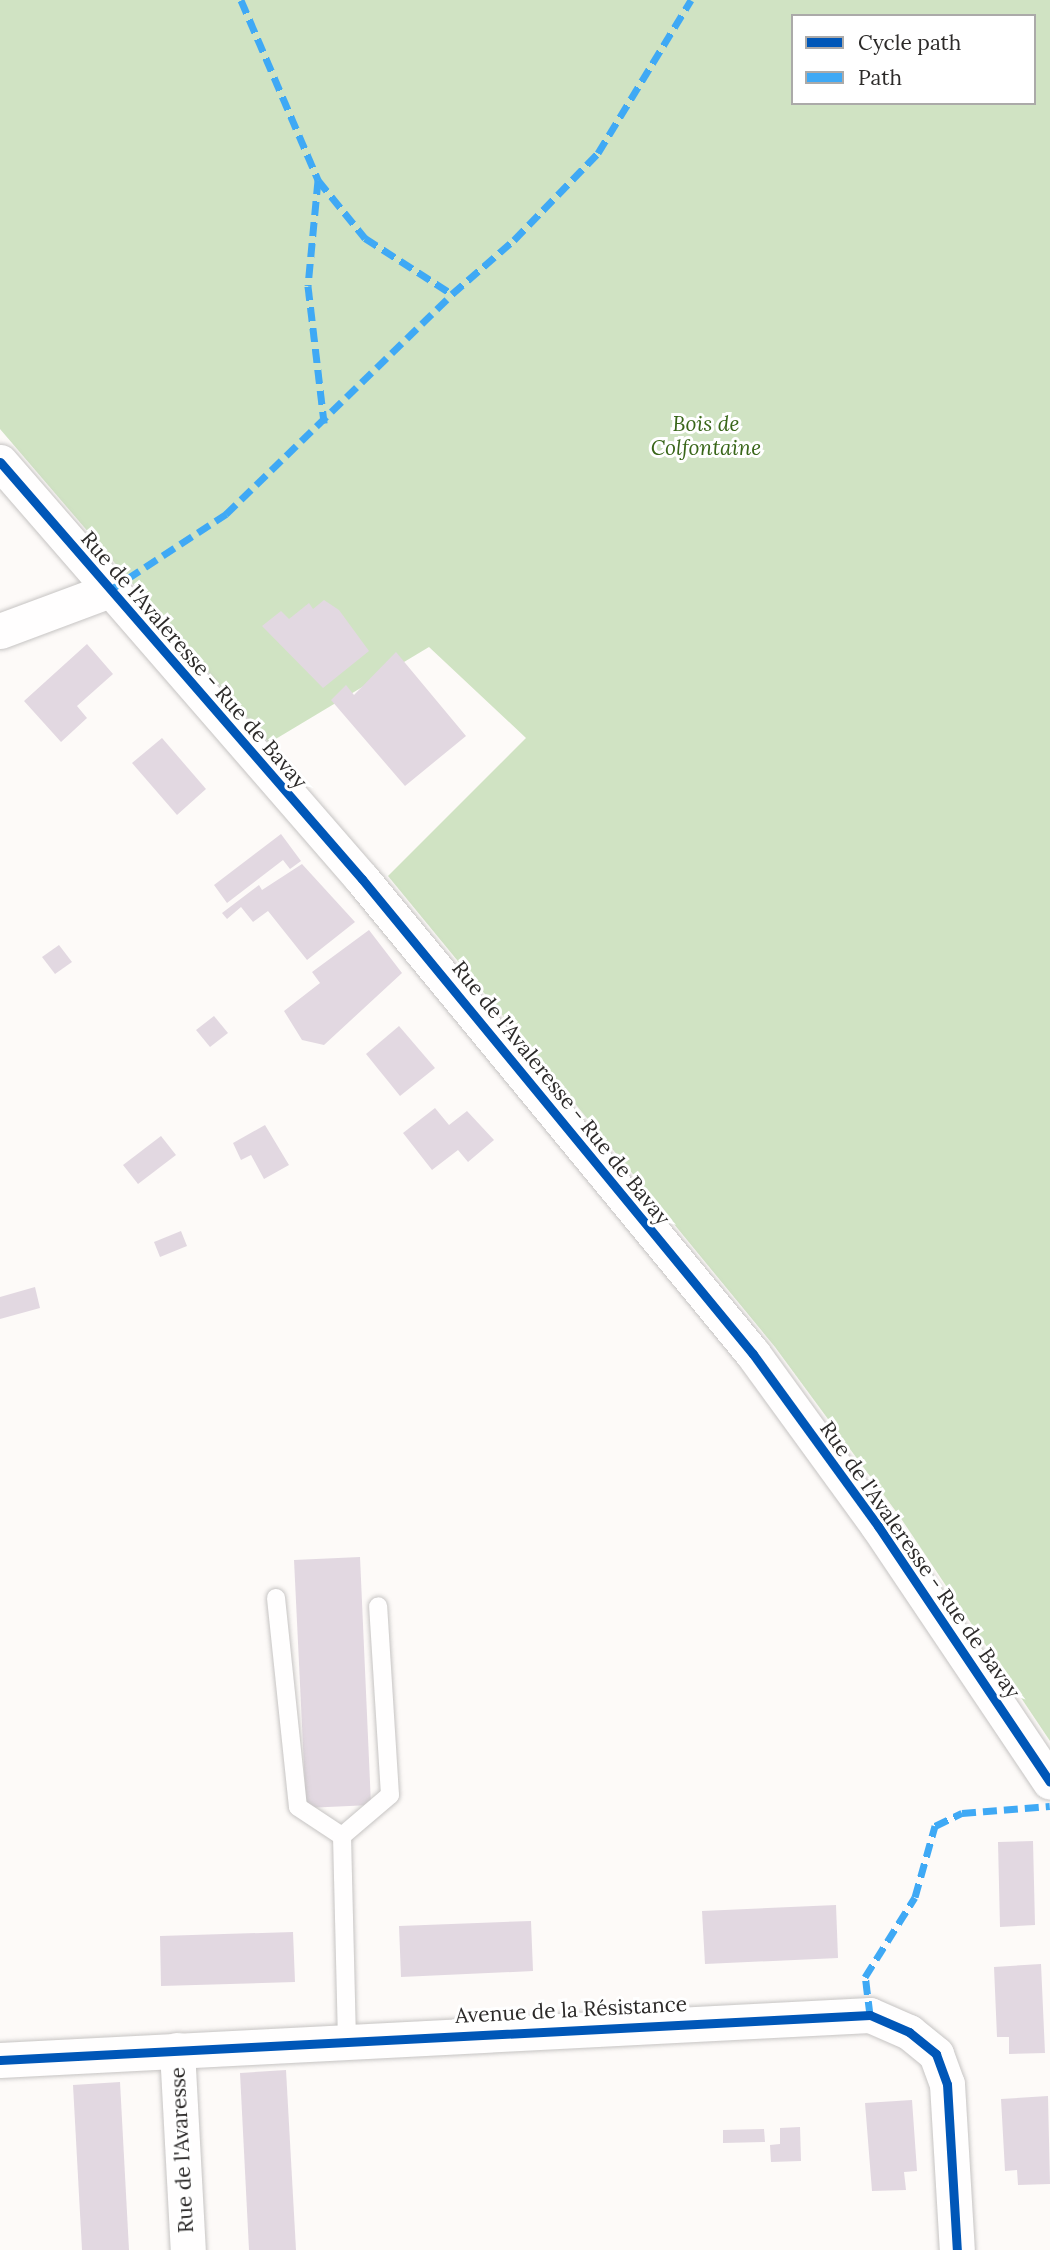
<!DOCTYPE html>
<html>
<head>
<meta charset="utf-8">
<style>
	body { margin:0 }
	#map { position:relative; width:1050px; height:2250px; overflow:hidden; background:#fdfaf8; font-family:Lora,serif }
	div>[style] { position:absolute }
	.forest>* { inset:0; background:#d0e3c3 }
	.building>* { inset:0; background:#e2d8e1 }
	.roads { filter:drop-shadow(0 0 2px #c6c4c3) drop-shadow(0 0 2px #c6c4c3) }
	.lane>* { height:18px; margin:-9px; padding:0 9px; transform-origin:9px; border-radius:9px; background:#fffefe }
	.street>* { height:35px; margin:-17.5px; padding:0 17.5px; transform-origin:17.5px; border-radius:17.5px; background:#fffefe }
	.quiet>* { height:7px; margin-top:-3.5px; transform-origin:0; background:repeating-linear-gradient(90deg,#3fa9f5 0 14px,transparent 0 21px) }
	.cycleway>* { height:9px; margin:-4.5px; padding:0 4.5px; transform-origin:4.5px; border-radius:4.5px; background:#0057b8 }
	span { translate:-50% -50%; white-space:nowrap; text-align:center; line-height:1.15; -webkit-text-stroke:6px #fff; paint-order:stroke }
	.park-label { font-size:21px; color:#396619; font-style:italic }
	.street-label { font-size:21px; color:#2c2a29 }
	.legend { position:absolute; left:791px; top:14px; width:245px; height:91px; box-sizing:border-box; background:#fff; border:2px solid #abaaa9; margin:0; padding:9px 12px; list-style:none; font-size:21px; color:#2c2a29 }
	.legend li { display:flex; align-items:center; gap:14px; height:35px }
	.legend b { width:35px; border:2px solid #abaaa9 }
</style>
</head>
<body>
<div id="map">
	<div class="forest">
		<div style="clip-path:polygon(evenodd,0 0,1050px 0,1050px 1741px,900px 1517px,775px 1347px,388px 876px,526px 738px,429px 647px,269px 743px,0 429px,0 0,793px 16px,1034px 16px,1034px 103px,793px 103px,793px 16px)"></div>
	</div>
	<div class="building">
		<div style="clip-path:polygon(324px 600px,339px 610px,369px 651px,323px 688px,262px 626px,281px 611px,289px 619px,309px 603px,313px 609px)"></div>
		<div style="clip-path:polygon(87px 644px,113px 674px,77px 706px,87px 718px,61px 742px,24px 701px)"></div>
		<div style="clip-path:polygon(396px 652px,466px 736px,405px 786px,331px 700px,346px 685px,354px 695px)"></div>
		<div style="clip-path:polygon(162px 738px,206px 789px,177px 815px,132px 763px)"></div>
		<div style="clip-path:polygon(281px 834px,301px 861px,290px 869px,283px 860px,227px 903px,214px 885px)"></div>
		<div style="clip-path:polygon(302px 864px,355px 922px,307px 960px,268px 911px,253px 922px,241px 907px,227px 919px,222px 913px,259px 885px,262px 890px)"></div>
		<div style="clip-path:polygon(369px 930px,402px 973px,324px 1045px,302px 1040px,284px 1011px,320px 983px,312px 972px)"></div>
		<div style="clip-path:polygon(59px 945px,72px 962px,55px 974px,42px 957px)"></div>
		<div style="clip-path:polygon(214px 1016px,228px 1033px,210px 1047px,196px 1030px)"></div>
		<div style="clip-path:polygon(399px 1026px,435px 1068px,400px 1096px,366px 1054px)"></div>
		<div style="clip-path:polygon(435px 1108px,449px 1125px,467px 1111px,494px 1140px,468px 1162px,458px 1150px,432px 1170px,403px 1133px)"></div>
		<div style="clip-path:polygon(265px 1125px,289px 1165px,264px 1179px,251px 1155px,241px 1160px,233px 1143px)"></div>
		<div style="clip-path:polygon(161px 1136px,176px 1155px,138px 1184px,123px 1165px)"></div>
		<div style="clip-path:polygon(181px 1231px,187px 1246px,160px 1257px,154px 1242px)"></div>
		<div style="clip-path:polygon(35px 1287px,40px 1308px,0 1319px,0 1297px)"></div>
		<div style="clip-path:polygon(360px 1557px,371px 1805px,306px 1808px,294px 1560px)"></div>
		<div style="clip-path:polygon(1033px 1841px,1035px 1925px,1000px 1927px,998px 1842px)"></div>
		<div style="clip-path:polygon(836px 1905px,838px 1958px,705px 1964px,702px 1911px)"></div>
		<div style="clip-path:polygon(531px 1921px,533px 1971px,401px 1977px,399px 1926px)"></div>
		<div style="clip-path:polygon(293px 1932px,295px 1982px,161px 1986px,160px 1936px)"></div>
		<div style="clip-path:polygon(1041px 1964px,1045px 2053px,1009px 2054px,1009px 2037px,997px 2037px,994px 1967px)"></div>
		<div style="clip-path:polygon(286px 2070px,296px 2250px,249px 2250px,240px 2073px)"></div>
		<div style="clip-path:polygon(120px 2082px,129px 2250px,82px 2250px,73px 2085px)"></div>
		<div style="clip-path:polygon(1048px 2096px,1050px 2184px,1018px 2185px,1017px 2170px,1005px 2171px,1001px 2099px)"></div>
		<div style="clip-path:polygon(912px 2100px,917px 2171px,904px 2172px,906px 2190px,872px 2191px,865px 2103px)"></div>
		<div style="clip-path:polygon(800px 2127px,801px 2161px,771px 2162px,770px 2145px,780px 2144px,780px 2128px)"></div>
		<div style="clip-path:polygon(764px 2129px,765px 2142px,723px 2143px,723px 2130px)"></div>
	</div>
	<div class="roads">
		<div class="lane">
			<div style="left:276px;top:1598px;width:210px;rotate:84deg"></div>
			<div style="left:298px;top:1807px;width:53px;rotate:33.4deg"></div>
			<div style="left:342px;top:1836px;width:204px;rotate:88.6deg"></div>
			<div style="left:342px;top:1836px;width:63px;rotate:-40.5deg"></div>
			<div style="left:390px;top:1795px;width:189px;rotate:-93.6deg"></div>
		</div>
		<div class="street">
			<div style="left:0;top:462px;width:552px;rotate:49.04deg"></div>
			<div style="left:362px;top:879px;width:615px;rotate:50.54deg"></div>
			<div style="left:753px;top:1354px;width:213px;rotate:54deg"></div>
			<div style="left:878px;top:1526px;width:308px;rotate:56.1deg"></div>
			<div style="left:0;top:631px;width:117px;rotate:-20.4deg"></div>
			<div style="left:177px;top:2050px;width:200px;rotate:86.9deg"></div>
			<div style="left:0;top:2060px;width:871px;rotate:-2.96deg"></div>
			<div style="left:870px;top:2015px;width:43px;rotate:23.6deg"></div>
			<div style="left:909px;top:2032px;width:35px;rotate:39deg"></div>
			<div style="left:936px;top:2054px;width:32px;rotate:70deg"></div>
			<div style="left:947px;top:2084px;width:166px;rotate:86.6deg"></div>
		</div>
	</div>
	<div class="quiet">
		<div style="left:241px;top:0;width:196px;rotate:66.8deg"></div>
		<div style="left:318px;top:180px;width:75px;rotate:51deg"></div>
		<div style="left:365px;top:238px;width:103px;rotate:32.8deg"></div>
		<div style="left:452px;top:294px;width:82px;rotate:-41.1deg"></div>
		<div style="left:514px;top:240px;width:121px;rotate:-46deg"></div>
		<div style="left:598px;top:153px;width:179px;rotate:-58.7deg"></div>
		<div style="left:318px;top:180px;width:106px;rotate:95.4deg"></div>
		<div style="left:308px;top:286px;width:138px;rotate:83.3deg"></div>
		<div style="left:110px;top:590px;width:139px;rotate:-33.2deg"></div>
		<div style="left:226px;top:514px;width:315px;rotate:-44.2deg"></div>
		<div style="left:870px;top:2015px;width:38px;rotate:-97deg"></div>
		<div style="left:865px;top:1977px;width:94px;rotate:-58deg"></div>
		<div style="left:915px;top:1897px;width:74px;rotate:-74.3deg"></div>
		<div style="left:935px;top:1826px;width:30px;rotate:-26deg"></div>
		<div style="left:962px;top:1813px;width:88px;rotate:-4.5deg"></div>
	</div>
	<div class="cycleway">
		<div style="left:0;top:462px;width:552px;rotate:49.04deg"></div>
		<div style="left:362px;top:879px;width:615px;rotate:50.54deg"></div>
		<div style="left:753px;top:1354px;width:213px;rotate:54deg"></div>
		<div style="left:878px;top:1526px;width:308px;rotate:56.1deg"></div>
		<div style="left:0;top:2060px;width:871px;rotate:-2.96deg"></div>
		<div style="left:870px;top:2015px;width:43px;rotate:23.6deg"></div>
		<div style="left:909px;top:2032px;width:35px;rotate:39deg"></div>
		<div style="left:936px;top:2054px;width:32px;rotate:70deg"></div>
		<div style="left:947px;top:2084px;width:166px;rotate:86.6deg"></div>
	</div>
	<div class="park-label">
		<span style="left:706px;top:436px">Bois de<br>Colfontaine</span>
	</div>
	<div class="street-label">
		<span style="left:194px;top:660px;rotate:49deg">Rue de l'Avaleresse - Rue de Bavay</span>
		<span style="left:561px;top:1093px;rotate:51deg">Rue de l'Avaleresse - Rue de Bavay</span>
		<span style="left:920px;top:1560px;rotate:55deg">Rue de l'Avaleresse - Rue de Bavay</span>
		<span style="left:571px;top:2010px;rotate:-3deg">Avenue de la Résistance</span>
		<span style="left:182px;top:2150px;rotate:-93deg">Rue de l'Avaresse</span>
	</div>
	<ul class="legend">
	<li><b style="height:9px;background:#0057b8"></b>Cycle path</li>
	<li><b style="height:9px;background:#3fa9f5"></b>Path</li>
	</ul>
</div>
</body>
</html>
